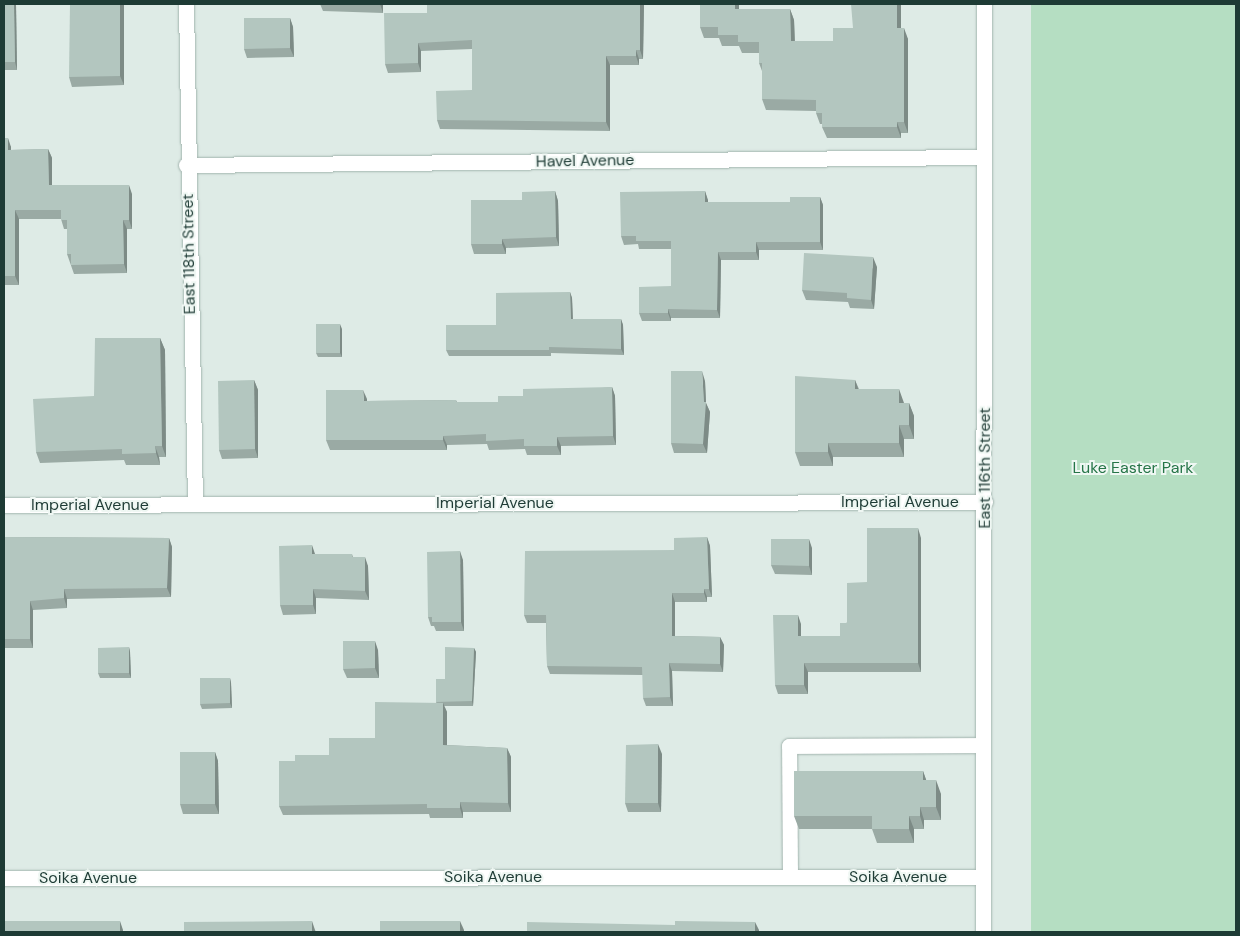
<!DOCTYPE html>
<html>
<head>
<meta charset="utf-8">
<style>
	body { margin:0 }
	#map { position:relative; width:1240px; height:936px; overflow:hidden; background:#deebe6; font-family:"DM Sans",sans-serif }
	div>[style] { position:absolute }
	.green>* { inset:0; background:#b5dec2 }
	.roads { filter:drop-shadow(0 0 1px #a1b3ad) drop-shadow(0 0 1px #a1b3ad) }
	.lane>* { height:15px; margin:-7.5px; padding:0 7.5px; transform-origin:7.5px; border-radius:7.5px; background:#fff }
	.street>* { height:15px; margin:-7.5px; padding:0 7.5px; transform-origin:7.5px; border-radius:7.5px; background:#fff }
	.secondary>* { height:15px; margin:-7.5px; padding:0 7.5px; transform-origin:7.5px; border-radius:7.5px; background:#fff }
	.wall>* { inset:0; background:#9aaaa4 }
	.shaded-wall>* { inset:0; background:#7d8b86 }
	.building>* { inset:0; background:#b3c6bf }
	span { translate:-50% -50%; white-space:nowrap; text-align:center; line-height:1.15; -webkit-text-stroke:4px #eff7f3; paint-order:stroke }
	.street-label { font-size:16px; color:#1e3b35 }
	.park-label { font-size:16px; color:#267548 }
	.frame { position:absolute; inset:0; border:5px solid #1e3b35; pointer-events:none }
</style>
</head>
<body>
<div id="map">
	<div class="green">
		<div style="clip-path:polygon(1031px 4px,1236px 4px,1236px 932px,1031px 932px)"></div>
	</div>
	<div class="roads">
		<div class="lane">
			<div style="left:790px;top:877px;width:131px;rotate:-90.4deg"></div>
			<div style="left:789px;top:746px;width:194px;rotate:-0.3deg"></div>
		</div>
		<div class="street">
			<div style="left:186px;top:4px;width:500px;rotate:88.97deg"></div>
			<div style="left:186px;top:165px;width:797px;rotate:-0.58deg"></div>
			<div style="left:4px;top:505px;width:981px;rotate:-0.18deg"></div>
			<div style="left:4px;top:878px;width:979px;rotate:-0.06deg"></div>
		</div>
		<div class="secondary">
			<div style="left:983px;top:932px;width:928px;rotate:-89.94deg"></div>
		</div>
	</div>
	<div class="wall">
		<div style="clip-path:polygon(4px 4px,16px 4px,17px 70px,4px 70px)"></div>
		<div style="clip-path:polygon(124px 4px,124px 85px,72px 87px,69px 77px)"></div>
		<div style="clip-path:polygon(320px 4px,383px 4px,383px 13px,323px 11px)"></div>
		<div style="clip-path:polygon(427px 4px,644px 4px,643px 59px,639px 59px,639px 65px,610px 65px,610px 131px,440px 129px,437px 120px,472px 90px,472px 49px,421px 51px,421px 72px,388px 73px,385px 64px,427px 13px)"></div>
		<div style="clip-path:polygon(739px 4px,739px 9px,790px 9px,794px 20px,795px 41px,833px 41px,853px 28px,901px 4px,901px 28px,908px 39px,908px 133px,901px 133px,901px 138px,827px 138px,822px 127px,822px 124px,820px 124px,816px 113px,816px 111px,766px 110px,762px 99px,762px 71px,759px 63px,759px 53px,742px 53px,739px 46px,722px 46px,719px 38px,704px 38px,700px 27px)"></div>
		<div style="clip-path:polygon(290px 18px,293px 27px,294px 57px,247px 58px,244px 49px)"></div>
		<div style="clip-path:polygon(4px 138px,11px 147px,11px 150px,48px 149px,52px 158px,52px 185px,132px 194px,132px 229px,127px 229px,127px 273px,74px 274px,67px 254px,67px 229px,64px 229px,61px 219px,19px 219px,19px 285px,4px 285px)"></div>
		<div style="clip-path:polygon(555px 191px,558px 201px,559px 246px,506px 248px,506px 254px,474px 254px,471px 244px,522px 200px)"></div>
		<div style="clip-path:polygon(705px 191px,708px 202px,790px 202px,820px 197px,823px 205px,823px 250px,759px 250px,759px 260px,721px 260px,720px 318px,671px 318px,671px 321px,642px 321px,639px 313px,671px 286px,671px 249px,639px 249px,638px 244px,624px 245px,621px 236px)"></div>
		<div style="clip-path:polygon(877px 267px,874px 309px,850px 308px,848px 302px,806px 300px,802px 290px)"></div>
		<div style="clip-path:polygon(570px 292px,572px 298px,573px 319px,621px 319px,623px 325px,624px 355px,551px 353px,551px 356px,449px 356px,446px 350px,496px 325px)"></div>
		<div style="clip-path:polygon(342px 329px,342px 357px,318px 357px,316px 353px)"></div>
		<div style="clip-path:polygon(160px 338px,165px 350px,166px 457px,159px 457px,160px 465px,126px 465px,124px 460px,40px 463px,36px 452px,94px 396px)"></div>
		<div style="clip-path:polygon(254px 380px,258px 390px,258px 458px,222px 459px,219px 450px)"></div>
		<div style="clip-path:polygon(855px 380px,859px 389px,904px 403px,909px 403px,914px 416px,914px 439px,904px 439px,904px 457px,833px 457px,833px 466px,800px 466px,795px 452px)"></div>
		<div style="clip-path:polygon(705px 381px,706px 403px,710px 412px,707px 453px,674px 453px,671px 443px)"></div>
		<div style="clip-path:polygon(612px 387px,615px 396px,616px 445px,561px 446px,561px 455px,527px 455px,525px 449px,489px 450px,487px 444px,447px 445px,447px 450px,330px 450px,326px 440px,367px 399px,367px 401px,456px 400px,457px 402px,498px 402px,523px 396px)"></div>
		<div style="clip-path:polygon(4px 537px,169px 538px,172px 547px,171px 597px,67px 599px,67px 608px,33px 610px,33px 648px,5px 648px,4px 644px)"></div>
		<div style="clip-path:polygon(707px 537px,710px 546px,712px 597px,707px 597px,707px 602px,675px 602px,675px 636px,720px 637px,724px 645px,723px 672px,672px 671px,673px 706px,646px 706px,643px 698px,643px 675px,550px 674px,547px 666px,546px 623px,527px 623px,524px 615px,674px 550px)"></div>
		<div style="clip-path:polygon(921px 538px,921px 672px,808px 672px,808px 694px,778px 694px,775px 685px,801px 624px,801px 636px,840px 636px,867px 582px)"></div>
		<div style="clip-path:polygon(812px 548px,812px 575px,775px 574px,771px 565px)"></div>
		<div style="clip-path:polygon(315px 554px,352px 554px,353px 557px,368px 566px,369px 600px,316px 598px,316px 614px,283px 615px,280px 605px)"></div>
		<div style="clip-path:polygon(463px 560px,464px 631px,436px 631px,434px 626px,431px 626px,428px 617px)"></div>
		<div style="clip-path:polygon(129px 647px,130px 652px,131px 678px,100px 678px,98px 673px)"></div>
		<div style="clip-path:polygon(474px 648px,476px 652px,473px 706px,444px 706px,447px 712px,447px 745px,507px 748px,511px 757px,511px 812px,463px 812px,463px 818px,430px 818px,429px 814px,283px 815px,279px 806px,295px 761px,329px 755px,375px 738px,436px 703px,445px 679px)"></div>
		<div style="clip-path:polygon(378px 650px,379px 678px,347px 678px,343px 669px)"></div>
		<div style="clip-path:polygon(230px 678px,231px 683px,232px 708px,202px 709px,200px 704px)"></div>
		<div style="clip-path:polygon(215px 752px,218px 761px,219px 814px,183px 814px,180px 804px)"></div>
		<div style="clip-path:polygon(662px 754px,661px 812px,628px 812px,625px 803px)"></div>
		<div style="clip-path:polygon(923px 771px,926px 780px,941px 794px,941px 820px,924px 820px,924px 829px,914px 829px,914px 843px,877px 843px,872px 829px,799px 829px,794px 816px)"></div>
	</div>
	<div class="shaded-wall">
		<div style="clip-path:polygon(14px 4px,16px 4px,17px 70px,15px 62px)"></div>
		<div style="clip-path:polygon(120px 4px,124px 4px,124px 85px,120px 76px)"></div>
		<div style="clip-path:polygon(380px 4px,383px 4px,383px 13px)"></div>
		<div style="clip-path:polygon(640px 4px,644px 4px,643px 59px,640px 50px)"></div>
		<div style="clip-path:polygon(735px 4px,739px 4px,739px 20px,735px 9px)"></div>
		<div style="clip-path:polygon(897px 4px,901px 4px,901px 39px,897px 28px)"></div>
		<div style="clip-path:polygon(790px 9px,794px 20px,795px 52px,791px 41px)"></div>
		<div style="clip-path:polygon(290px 18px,293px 27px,294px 57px,290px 48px)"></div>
		<div style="clip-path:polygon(904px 28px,908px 39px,908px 133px,904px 122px)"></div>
		<div style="clip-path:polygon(418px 43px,421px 51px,421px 72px,418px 63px)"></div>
		<div style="clip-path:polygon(636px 50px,639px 59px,639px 65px,636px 56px)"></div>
		<div style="clip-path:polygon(606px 56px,610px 65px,610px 131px,606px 122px)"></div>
		<div style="clip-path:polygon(897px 122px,901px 133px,901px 138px,897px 127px)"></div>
		<div style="clip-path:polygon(8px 138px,11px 147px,11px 159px,8px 150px)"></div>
		<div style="clip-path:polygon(48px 149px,52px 158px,52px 194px,49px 185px)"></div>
		<div style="clip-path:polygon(129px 185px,132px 194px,132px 229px,129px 220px)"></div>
		<div style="clip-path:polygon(555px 191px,558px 201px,559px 246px,556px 237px)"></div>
		<div style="clip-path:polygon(705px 191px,708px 200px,708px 210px,705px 202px)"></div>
		<div style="clip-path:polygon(820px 197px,823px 205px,823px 250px,820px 242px)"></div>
		<div style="clip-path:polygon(15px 210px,19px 219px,19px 285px,15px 276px)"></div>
		<div style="clip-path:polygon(123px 220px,127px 229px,127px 273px,124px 264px)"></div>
		<div style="clip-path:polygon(502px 239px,506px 248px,506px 254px,502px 244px)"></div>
		<div style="clip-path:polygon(756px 242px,759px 250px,759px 260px,756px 252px)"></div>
		<div style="clip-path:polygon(718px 252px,721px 260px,720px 318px,717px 310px)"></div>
		<div style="clip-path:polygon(873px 257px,877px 267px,874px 309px,871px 300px)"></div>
		<div style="clip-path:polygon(570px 292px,572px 298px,573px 325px,571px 319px)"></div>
		<div style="clip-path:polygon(668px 309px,671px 318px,671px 321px,668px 313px)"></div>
		<div style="clip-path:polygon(621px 319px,623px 325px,624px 355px,621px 349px)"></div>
		<div style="clip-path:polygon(340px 324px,342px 329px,342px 357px,340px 353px)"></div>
		<div style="clip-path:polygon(160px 338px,165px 350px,166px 457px,162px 446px)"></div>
		<div style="clip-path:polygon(702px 371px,705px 381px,706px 403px,710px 412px,707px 453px,703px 444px,704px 402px)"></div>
		<div style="clip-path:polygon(254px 380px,258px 390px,258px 458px,255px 449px)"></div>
		<div style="clip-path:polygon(855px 380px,860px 394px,855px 389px)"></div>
		<div style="clip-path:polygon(612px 387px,615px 396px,616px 445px,613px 436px)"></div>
		<div style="clip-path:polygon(899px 389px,904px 403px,899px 403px)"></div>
		<div style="clip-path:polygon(363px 390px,367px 399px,367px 410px,364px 401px)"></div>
		<div style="clip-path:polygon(909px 403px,914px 416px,914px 439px,909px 425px)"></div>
		<div style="clip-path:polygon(899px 425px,904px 439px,904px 457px,899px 443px)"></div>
		<div style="clip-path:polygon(443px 436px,447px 445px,447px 450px,443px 440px)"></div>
		<div style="clip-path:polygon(557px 437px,561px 446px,561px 455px,557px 446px)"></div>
		<div style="clip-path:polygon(828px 443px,833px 457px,833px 466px,828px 452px)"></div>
		<div style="clip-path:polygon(155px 446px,159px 457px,160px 465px,156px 453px)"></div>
		<div style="clip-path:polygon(918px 528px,921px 538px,921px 672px,918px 663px)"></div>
		<div style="clip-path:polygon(707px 537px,710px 546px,712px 597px,709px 589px)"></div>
		<div style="clip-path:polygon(169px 538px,172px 547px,171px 597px,167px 588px)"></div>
		<div style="clip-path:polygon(809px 539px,812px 548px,812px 575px,809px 566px)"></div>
		<div style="clip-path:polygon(312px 545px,315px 554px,312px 554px)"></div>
		<div style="clip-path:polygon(460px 551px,463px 560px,464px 631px,461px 622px)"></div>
		<div style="clip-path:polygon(365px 557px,368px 566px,369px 600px,365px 591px)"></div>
		<div style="clip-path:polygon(64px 589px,67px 599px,67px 608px,64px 598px)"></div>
		<div style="clip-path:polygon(313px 589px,316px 598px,316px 614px,313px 605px)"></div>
		<div style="clip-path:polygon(704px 589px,707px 597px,707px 602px,704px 593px)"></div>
		<div style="clip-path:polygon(672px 593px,675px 602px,675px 644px,672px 636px)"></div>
		<div style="clip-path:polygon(30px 601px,33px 610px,33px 648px,30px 639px)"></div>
		<div style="clip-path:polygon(798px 615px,801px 624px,801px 645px,798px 636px)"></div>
		<div style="clip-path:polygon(720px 637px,724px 645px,723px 672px,720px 664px)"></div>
		<div style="clip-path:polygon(375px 641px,378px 650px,379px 678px,375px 668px)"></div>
		<div style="clip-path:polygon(129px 647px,130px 652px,131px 678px,129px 673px)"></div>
		<div style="clip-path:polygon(474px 648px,476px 652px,473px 706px,472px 701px)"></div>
		<div style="clip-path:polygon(669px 663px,672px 671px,673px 706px,670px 697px)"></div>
		<div style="clip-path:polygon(804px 663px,808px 672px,808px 694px,804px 685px)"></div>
		<div style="clip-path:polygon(230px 678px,231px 683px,232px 708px,230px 703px)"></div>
		<div style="clip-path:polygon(443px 703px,447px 712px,447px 754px,443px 745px)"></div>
		<div style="clip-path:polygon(658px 744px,662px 754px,661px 812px,658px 803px)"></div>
		<div style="clip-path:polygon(507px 748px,511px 757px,511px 812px,508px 803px)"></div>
		<div style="clip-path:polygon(215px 752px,218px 761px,219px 814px,215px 804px)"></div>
		<div style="clip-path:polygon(923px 771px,928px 785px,923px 780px)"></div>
		<div style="clip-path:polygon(936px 780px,941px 794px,941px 820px,936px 807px)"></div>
		<div style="clip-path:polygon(460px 802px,463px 812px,463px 818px,460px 808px)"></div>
		<div style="clip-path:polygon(920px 807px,924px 820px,924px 829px,920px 816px)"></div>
		<div style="clip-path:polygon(909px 816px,914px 829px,914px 843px,909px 829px)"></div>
		<div style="clip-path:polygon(120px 921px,123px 930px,123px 932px,120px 932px)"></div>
		<div style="clip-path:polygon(312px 921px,315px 930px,316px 932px,312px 932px)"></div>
		<div style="clip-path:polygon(460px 921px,464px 930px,464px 932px,460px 932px)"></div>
		<div style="clip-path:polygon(755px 922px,759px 930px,759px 932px,755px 932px)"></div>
	</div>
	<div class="building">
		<div style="clip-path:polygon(4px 4px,14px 4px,15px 62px,4px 62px)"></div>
		<div style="clip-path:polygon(70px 4px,120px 4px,120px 76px,69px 77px)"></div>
		<div style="clip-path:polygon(427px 4px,640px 4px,640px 50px,636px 50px,636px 56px,606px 56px,606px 122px,437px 120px,436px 91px,472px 90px,472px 40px,418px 43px,418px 63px,385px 64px,384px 13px,427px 13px)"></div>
		<div style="clip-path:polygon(700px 4px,735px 4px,735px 9px,790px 9px,791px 41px,833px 41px,833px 28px,853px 28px,851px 4px,897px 4px,897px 28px,904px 28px,904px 122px,897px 122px,897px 127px,822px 127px,822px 113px,816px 113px,816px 100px,762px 99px,762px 63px,759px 63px,759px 42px,738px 42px,738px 35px,718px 35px,718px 27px,700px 27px)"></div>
		<div style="clip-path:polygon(244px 18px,290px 18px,290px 48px,244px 49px)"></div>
		<div style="clip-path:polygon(4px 138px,8px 138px,8px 150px,48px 149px,49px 185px,129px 185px,129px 220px,123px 220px,124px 264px,71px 265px,71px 254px,67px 254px,67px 220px,61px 220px,61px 210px,15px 210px,15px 276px,4px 276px)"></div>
		<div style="clip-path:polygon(555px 191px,556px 237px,502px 239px,502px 244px,471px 244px,471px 200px,522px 200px,522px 192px)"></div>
		<div style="clip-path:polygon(705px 191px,705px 202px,790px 202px,790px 197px,820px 197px,820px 242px,756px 242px,756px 252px,718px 252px,717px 310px,668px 309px,668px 313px,639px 313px,639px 287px,671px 286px,671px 241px,636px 241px,636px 236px,621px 236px,620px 192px)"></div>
		<div style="clip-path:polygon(804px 253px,873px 257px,871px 300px,847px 298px,847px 293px,802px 290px)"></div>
		<div style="clip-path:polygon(570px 292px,571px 319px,621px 319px,621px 349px,549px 347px,549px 350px,446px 350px,446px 325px,496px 325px,496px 293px)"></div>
		<div style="clip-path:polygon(316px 324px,340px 324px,340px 353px,316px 353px)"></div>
		<div style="clip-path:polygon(95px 338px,160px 338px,162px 446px,155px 446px,156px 453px,122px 454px,122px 449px,36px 452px,33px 399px,94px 396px)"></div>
		<div style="clip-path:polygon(671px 371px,702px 371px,704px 402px,706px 402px,703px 444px,671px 443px)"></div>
		<div style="clip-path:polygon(795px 376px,855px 380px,855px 389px,899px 389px,899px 403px,909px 403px,909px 425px,899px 425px,899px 443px,828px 443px,828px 452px,795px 452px)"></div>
		<div style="clip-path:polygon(254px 380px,255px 449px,219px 450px,218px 381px)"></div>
		<div style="clip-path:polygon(612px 387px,613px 436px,557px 437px,557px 446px,524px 446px,524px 439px,486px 441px,486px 434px,443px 436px,443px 440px,326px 440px,326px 390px,363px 390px,364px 401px,456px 400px,456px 402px,498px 402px,498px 396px,523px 396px,523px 389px)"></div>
		<div style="clip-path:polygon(867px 528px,918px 528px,918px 663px,804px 663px,804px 685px,775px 685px,773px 615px,798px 615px,798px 636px,840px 636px,840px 623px,847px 623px,847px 583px,867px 582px)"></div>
		<div style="clip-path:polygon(4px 537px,169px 538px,167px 588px,64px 589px,64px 598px,30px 601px,30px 639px,4px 639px)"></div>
		<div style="clip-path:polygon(707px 537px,709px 589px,704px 589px,704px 593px,672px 593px,672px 636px,720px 637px,720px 664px,669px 663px,670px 697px,643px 698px,642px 667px,547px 666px,546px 615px,524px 615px,525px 551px,674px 550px,674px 538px)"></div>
		<div style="clip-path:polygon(771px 539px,809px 539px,809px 566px,771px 565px)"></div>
		<div style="clip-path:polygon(312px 545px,312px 554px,352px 554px,352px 557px,365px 557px,365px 591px,313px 589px,313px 605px,280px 605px,279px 546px)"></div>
		<div style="clip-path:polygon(460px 551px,461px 622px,432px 622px,432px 617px,428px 617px,427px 552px)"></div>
		<div style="clip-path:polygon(343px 641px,375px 641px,375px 668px,343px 669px)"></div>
		<div style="clip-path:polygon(129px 647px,129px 673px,98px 673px,98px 648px)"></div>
		<div style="clip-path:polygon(445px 647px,474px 648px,472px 701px,436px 702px,436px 679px,445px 679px)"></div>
		<div style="clip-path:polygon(200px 678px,230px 678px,230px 703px,200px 704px)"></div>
		<div style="clip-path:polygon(375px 702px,443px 703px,443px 745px,507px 748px,508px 803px,460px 802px,460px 808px,427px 808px,427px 804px,279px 806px,279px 761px,295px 761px,295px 755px,329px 755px,329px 738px,375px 738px)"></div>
		<div style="clip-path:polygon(658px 744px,658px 803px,625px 803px,626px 745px)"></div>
		<div style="clip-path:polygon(180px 752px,215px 752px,215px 804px,180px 804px)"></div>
		<div style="clip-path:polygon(794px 771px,923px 771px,923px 780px,936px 780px,936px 807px,920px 807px,920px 816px,909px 816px,909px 829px,872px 829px,872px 816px,794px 816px)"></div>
		<div style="clip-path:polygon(4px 921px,120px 921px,120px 932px,4px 932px)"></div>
		<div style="clip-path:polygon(312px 921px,312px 932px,184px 932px,184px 922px)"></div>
		<div style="clip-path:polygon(380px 921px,460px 921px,460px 932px,380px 932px)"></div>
		<div style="clip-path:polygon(675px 921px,755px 922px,755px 932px,527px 932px,527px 922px,675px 925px)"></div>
	</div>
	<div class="street-label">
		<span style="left:585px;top:161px;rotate:-1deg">Havel Avenue</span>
		<span style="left:189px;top:254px;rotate:-91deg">East 118th Street</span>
		<span style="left:985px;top:468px;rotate:-90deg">East 116th Street</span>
		<span style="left:900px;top:502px">Imperial Avenue</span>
		<span style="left:495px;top:503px">Imperial Avenue</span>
		<span style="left:90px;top:505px">Imperial Avenue</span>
		<span style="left:493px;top:877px">Soika Avenue</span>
		<span style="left:898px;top:877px">Soika Avenue</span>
		<span style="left:88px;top:878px">Soika Avenue</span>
	</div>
	<div class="park-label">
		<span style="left:1133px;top:468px">Luke Easter Park</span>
	</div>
	<div class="frame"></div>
</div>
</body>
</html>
